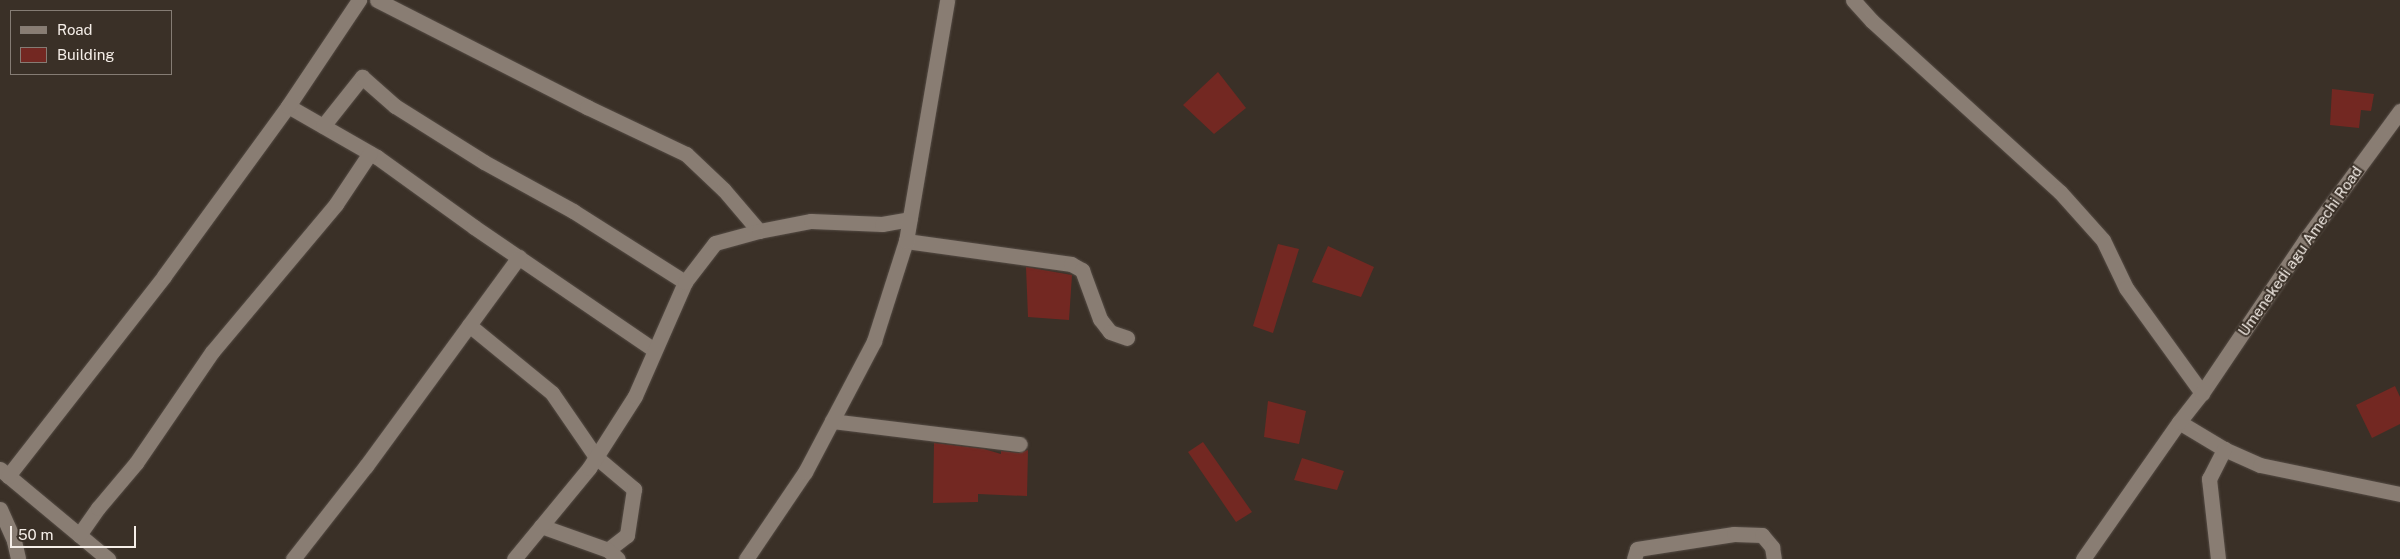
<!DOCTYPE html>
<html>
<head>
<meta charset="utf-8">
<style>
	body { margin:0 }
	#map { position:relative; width:2400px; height:559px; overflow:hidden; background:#3a3027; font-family:"Public Sans",sans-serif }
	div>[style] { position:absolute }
	.building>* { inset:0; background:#732822 }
	.roads { filter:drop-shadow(0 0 1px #544b44) drop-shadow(0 0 1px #544b44) }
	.minor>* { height:15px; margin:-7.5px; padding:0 7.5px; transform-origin:7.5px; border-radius:7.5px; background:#897d73 }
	span { translate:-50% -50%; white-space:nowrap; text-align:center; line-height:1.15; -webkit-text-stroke:4px #3a3027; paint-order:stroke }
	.street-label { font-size:15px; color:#f5eee8 }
	.legend { position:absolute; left:10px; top:10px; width:162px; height:65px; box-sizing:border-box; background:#3a3027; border:1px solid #857c74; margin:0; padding:6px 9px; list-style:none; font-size:15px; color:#f5eee8 }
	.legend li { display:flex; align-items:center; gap:10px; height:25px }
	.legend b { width:25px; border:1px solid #857c74 }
	.scale { position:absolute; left:10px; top:526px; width:126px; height:22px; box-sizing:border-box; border:2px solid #f5eee8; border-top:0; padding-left:6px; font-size:15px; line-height:18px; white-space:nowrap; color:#f5eee8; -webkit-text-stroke:4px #3a3027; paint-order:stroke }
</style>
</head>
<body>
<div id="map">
	<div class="building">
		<div style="clip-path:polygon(1218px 72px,1246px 108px,1214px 134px,1183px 105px)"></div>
		<div style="clip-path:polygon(2332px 89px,2374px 94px,2371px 111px,2361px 110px,2359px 128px,2330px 125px)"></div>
		<div style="clip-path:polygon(1278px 244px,1299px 249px,1273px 333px,1253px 326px)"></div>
		<div style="clip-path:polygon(1328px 246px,1374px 267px,1361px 297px,1312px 282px)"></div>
		<div style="clip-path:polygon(1026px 267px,1072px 275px,1069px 320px,1028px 317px)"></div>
		<div style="clip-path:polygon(2395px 386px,2400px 397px,2400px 424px,2372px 438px,2356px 405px)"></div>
		<div style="clip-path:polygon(1268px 401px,1306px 411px,1299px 444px,1264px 437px)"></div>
		<div style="clip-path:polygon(1203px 442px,1252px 512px,1236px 522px,1188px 452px)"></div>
		<div style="clip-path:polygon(934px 443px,984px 449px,1001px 454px,1001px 451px,1019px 453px,1028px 450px,1027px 496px,978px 494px,978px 502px,933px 503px)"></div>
		<div style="clip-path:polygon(1302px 458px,1344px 471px,1337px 490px,1294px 480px)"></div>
	</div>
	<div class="roads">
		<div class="minor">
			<div style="left:377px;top:0;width:236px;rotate:27deg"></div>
			<div style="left:587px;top:107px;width:110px;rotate:25.4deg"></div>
			<div style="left:686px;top:154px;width:52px;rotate:43.5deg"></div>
			<div style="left:724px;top:190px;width:54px;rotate:49.5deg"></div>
			<div style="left:1853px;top:0;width:28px;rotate:48deg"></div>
			<div style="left:1872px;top:21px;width:254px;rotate:42.3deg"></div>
			<div style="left:2060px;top:192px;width:64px;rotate:48.1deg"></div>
			<div style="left:2103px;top:240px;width:53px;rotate:64.4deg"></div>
			<div style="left:2126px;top:288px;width:130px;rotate:54.1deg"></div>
			<div style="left:288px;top:106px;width:103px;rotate:29.8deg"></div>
			<div style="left:377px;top:157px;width:120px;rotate:35.8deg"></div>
			<div style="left:474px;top:227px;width:218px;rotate:34.3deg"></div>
			<div style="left:323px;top:126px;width:63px;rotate:-51.5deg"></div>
			<div style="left:362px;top:77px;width:44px;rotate:41.3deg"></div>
			<div style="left:395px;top:106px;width:105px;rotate:32.2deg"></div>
			<div style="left:484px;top:162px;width:102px;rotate:28.8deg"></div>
			<div style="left:573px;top:211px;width:133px;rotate:32.4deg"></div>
			<div style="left:906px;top:241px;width:167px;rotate:7.9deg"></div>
			<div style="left:1071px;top:264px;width:13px;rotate:29deg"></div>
			<div style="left:1082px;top:270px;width:52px;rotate:69.8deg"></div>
			<div style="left:1100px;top:319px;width:16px;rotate:52deg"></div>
			<div style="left:1110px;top:332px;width:18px;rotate:19deg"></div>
			<div style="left:469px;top:325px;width:107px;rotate:39.3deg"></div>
			<div style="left:552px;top:393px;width:78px;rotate:55.5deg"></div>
			<div style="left:596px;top:457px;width:50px;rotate:40.1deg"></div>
			<div style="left:634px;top:489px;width:47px;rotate:98.7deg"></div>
			<div style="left:627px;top:535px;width:24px;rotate:142deg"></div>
			<div style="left:832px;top:421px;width:189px;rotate:7deg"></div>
			<div style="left:2179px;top:422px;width:52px;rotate:31deg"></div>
			<div style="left:2224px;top:449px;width:39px;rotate:24deg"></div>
			<div style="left:2260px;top:465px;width:143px;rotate:11.7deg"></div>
			<div style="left:0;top:469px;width:141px;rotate:39.8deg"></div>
			<div style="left:8px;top:476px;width:254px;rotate:-52deg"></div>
			<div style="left:164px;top:276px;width:210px;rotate:-53.9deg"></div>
			<div style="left:288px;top:106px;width:128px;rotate:-56.2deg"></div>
			<div style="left:0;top:509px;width:35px;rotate:66deg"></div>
			<div style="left:14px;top:541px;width:18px;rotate:77deg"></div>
			<div style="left:541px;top:526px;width:71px;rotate:19.7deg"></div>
			<div style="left:608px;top:550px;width:13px;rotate:42deg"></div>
			<div style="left:79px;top:535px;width:33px;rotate:-55deg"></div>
			<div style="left:98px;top:508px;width:59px;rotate:-49.8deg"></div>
			<div style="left:136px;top:463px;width:135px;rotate:-55.6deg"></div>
			<div style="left:212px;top:352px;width:193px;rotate:-50deg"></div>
			<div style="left:336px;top:204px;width:61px;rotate:-56.3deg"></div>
			<div style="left:293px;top:559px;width:118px;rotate:-51.9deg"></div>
			<div style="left:366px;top:466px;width:259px;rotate:-53.8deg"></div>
			<div style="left:514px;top:559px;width:118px;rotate:-50.5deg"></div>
			<div style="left:589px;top:468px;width:85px;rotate:-57.4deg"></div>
			<div style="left:635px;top:396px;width:124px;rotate:-66.3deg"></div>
			<div style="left:685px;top:282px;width:49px;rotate:-52.4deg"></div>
			<div style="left:715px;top:243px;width:46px;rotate:-15.3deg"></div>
			<div style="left:759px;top:231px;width:53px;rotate:-10.9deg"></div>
			<div style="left:811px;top:221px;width:71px;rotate:2.4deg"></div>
			<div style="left:882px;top:224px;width:28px;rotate:-10deg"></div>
			<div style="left:746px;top:559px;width:105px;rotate:-55.9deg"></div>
			<div style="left:805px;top:472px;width:148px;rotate:-62.2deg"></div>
			<div style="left:874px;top:341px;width:105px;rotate:-72.3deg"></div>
			<div style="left:906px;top:241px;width:244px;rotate:-80.3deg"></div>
			<div style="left:1634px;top:559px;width:10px;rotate:-73deg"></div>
			<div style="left:1637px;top:549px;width:98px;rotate:-8.8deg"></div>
			<div style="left:1734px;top:534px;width:28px;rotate:2deg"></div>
			<div style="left:1762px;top:535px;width:16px;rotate:50deg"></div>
			<div style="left:1772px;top:547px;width:12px;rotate:81deg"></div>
			<div style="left:2083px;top:559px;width:167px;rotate:-55deg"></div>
			<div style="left:2179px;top:422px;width:37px;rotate:-52deg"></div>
			<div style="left:2202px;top:393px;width:186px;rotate:-56deg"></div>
			<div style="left:2306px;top:239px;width:159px;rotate:-53.7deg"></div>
			<div style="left:2218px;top:559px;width:81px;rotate:-96.4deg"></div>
			<div style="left:2209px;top:479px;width:34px;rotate:-63deg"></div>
		</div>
	</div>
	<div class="street-label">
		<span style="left:2300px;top:251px;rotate:-55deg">Umenekedi agu Amechi Road</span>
	</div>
	<ul class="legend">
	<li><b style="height:6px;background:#897d73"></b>Road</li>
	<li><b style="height:14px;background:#732822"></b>Building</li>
	</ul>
	<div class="scale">50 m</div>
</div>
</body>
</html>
